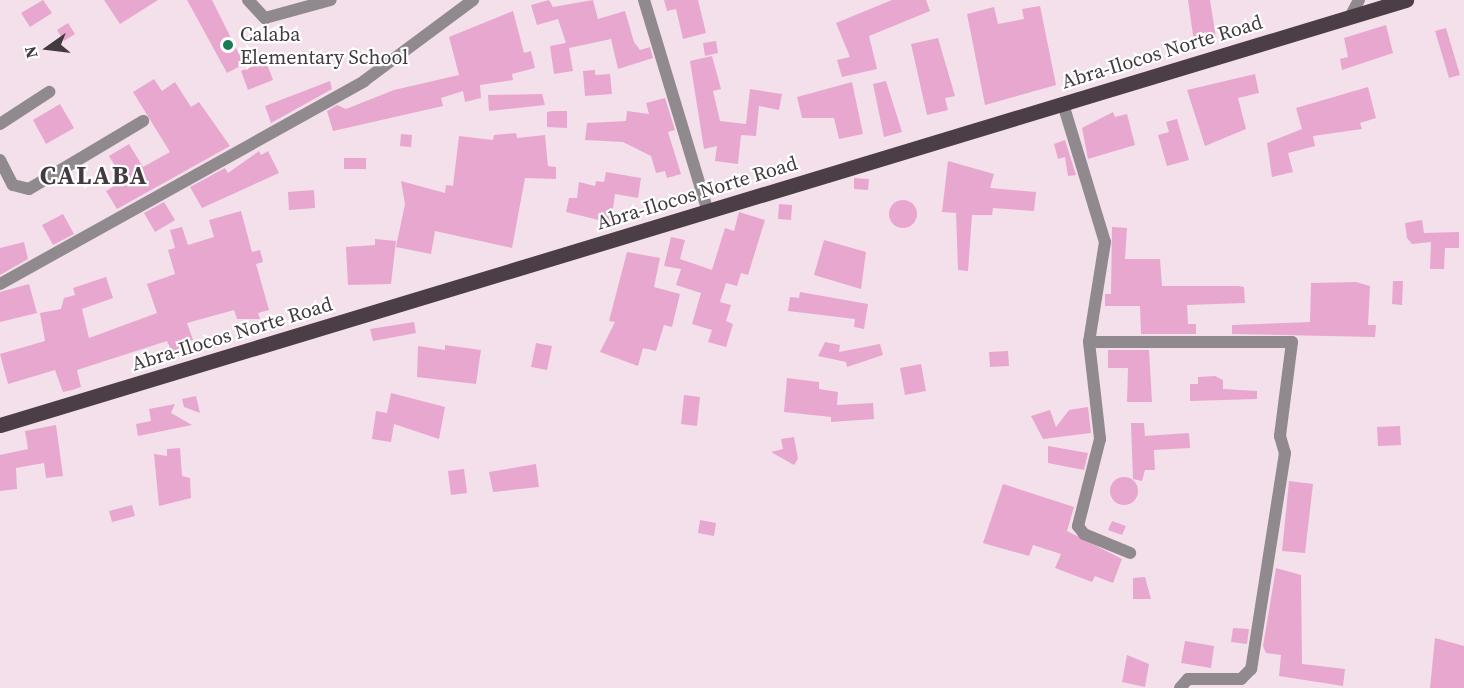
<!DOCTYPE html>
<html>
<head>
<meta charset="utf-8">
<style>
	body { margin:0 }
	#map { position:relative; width:1464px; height:688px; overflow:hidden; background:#f3e0eb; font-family:"Source Serif 4",serif }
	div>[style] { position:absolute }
	.building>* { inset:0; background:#e8a7cf }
	.round { border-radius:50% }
	.street>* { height:12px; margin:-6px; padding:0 6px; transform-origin:6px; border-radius:6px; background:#90898d }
	.primary>* { height:15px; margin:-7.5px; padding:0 7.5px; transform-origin:7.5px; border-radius:7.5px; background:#4b3e46 }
	.dots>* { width:16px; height:16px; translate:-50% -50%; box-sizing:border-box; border:3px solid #fff; border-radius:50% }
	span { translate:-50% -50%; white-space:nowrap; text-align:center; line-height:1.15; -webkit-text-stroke:4.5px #fff; paint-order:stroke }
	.poi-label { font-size:20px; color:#413a3e }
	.left { translate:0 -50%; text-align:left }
	.street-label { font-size:20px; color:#413a3e }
	.district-label { font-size:26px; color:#413a3e; font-weight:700; letter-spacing:1.5px }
	.north { position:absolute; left:18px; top:18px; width:60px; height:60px; -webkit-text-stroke:4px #fff; paint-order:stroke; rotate:256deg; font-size:16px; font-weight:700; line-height:24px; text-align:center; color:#413a3e }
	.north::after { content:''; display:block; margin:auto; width:21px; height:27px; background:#413a3e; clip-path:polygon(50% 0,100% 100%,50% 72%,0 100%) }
</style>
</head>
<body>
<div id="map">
	<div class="building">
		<div style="clip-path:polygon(43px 0,52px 13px,30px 27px,21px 13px)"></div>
		<div style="clip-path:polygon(104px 0,158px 0,120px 24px)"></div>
		<div style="clip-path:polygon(187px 0,212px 0,244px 64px,227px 73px)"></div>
		<div style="clip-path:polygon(549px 0,553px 7px,593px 0,598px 19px,625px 11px,634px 42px,640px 50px,650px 47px,653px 58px,618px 69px,611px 39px,569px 48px,573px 71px,554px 74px,550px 46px,566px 43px,558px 19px,537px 25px,531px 5px)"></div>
		<div style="clip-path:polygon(664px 0,698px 0,706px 33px,683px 39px,676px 9px,667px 11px)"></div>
		<div style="clip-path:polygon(892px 0,926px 0,930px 11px,869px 36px,877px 69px,842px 77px,837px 60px,850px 57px,836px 23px)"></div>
		<div style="clip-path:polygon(1188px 0,1210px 0,1216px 38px,1194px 42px)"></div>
		<div style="clip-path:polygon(1040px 6px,1056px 85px,985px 105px,967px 14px,994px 7px,998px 24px,1024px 19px,1022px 9px)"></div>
		<div style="clip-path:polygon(513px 11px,524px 53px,531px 51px,535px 68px,512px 74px,513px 80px,480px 85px,481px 98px,465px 102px,463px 91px,441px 98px,443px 106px,333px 131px,327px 111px,337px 105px,346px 109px,394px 90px,459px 75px,449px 37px)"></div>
		<div style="clip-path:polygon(68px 23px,75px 34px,64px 41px,57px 30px)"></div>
		<div style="clip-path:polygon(1386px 25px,1393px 53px,1342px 70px,1340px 59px,1348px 57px,1344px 38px)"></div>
		<div style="clip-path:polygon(1446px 28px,1460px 75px,1449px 78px,1435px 31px)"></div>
		<div style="clip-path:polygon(938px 38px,955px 96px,945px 98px,948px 110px,927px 115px,911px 44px)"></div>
		<div style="clip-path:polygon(716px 41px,718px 53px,705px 56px,703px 43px)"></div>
		<div style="clip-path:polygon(712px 56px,721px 89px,713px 91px,720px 121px,746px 124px,750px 89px,782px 94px,779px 110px,759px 106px,756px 136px,741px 135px,738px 164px,715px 161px,717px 146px,704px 149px,690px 61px)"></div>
		<div style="clip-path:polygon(266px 61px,273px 80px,248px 90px,241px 71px)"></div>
		<div style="clip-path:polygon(595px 70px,595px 75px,610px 74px,612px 94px,585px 96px,583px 71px)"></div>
		<div style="clip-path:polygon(1255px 74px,1259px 93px,1238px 98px,1246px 129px,1205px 146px,1187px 90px)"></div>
		<div style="clip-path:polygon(154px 79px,162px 91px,175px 82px,191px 107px,199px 102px,230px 146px,117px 209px,106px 191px,124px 180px,109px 156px,129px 144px,143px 167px,170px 152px,133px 92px)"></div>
		<div style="clip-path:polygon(330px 81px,332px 89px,271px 123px,265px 106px)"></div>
		<div style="clip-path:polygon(886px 81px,902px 132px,884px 137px,873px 84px)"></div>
		<div style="clip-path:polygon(852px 82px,863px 134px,839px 139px,834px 118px,802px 118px,797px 97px)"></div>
		<div style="clip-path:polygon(1368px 87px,1376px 118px,1360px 123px,1362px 129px,1313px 136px,1315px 146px,1288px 153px,1293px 172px,1272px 177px,1267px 143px,1302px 129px,1296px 108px)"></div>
		<div style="clip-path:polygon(542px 94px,545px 105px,489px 111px,488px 95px)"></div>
		<div style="clip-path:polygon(665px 98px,675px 130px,668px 132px,681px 174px,667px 178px,665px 171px,656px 173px,651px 156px,623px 142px,585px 140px,587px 123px,626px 121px,627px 111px,649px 114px,646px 103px)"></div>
		<div style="clip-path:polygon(60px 104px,74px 128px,46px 144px,33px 120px)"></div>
		<div style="clip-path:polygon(552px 111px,567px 111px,567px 128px,547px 127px,547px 112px)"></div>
		<div style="clip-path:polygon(1113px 112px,1115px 117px,1127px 114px,1135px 145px,1088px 159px,1082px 128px)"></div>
		<div style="clip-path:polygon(1177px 119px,1189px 160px,1167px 166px,1158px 135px,1169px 132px,1166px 122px)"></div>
		<div style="clip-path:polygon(516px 133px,517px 138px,545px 135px,548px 166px,556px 167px,556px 179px,525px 178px,512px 248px,435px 231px,431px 254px,396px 247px,405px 204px,401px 181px,445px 193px,446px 185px,453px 186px,459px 136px,493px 140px,494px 135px)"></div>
		<div style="clip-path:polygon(401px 134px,412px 135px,411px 147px,400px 146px)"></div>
		<div style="clip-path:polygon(1065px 140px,1076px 175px,1068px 176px,1065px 157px,1058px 159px,1054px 144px)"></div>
		<div style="clip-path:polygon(259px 151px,261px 155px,268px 151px,279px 173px,202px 208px,190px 187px,225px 168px,228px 173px)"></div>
		<div style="clip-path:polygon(344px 158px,366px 158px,366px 169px,344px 169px)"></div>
		<div style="clip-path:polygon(948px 161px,994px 174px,990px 188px,1036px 192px,1034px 211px,993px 208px,992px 215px,972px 215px,968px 271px,958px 270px,956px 213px,942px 212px)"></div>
		<div style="clip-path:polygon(606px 172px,641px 178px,638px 198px,615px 194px,611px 223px,566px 212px,569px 198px,577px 198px,579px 182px,595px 186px,596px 181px,604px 182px)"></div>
		<div style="clip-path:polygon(854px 178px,869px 179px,868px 190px,854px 189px)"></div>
		<div style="clip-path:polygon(314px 190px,315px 208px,289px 210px,288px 192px)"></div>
		<div class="round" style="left:889px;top:200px;width:28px;height:28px"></div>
		<div style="clip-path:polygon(164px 202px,175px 220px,155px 232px,144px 213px)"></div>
		<div style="clip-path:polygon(779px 204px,792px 205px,791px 220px,778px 219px)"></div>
		<div style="clip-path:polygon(241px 211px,252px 252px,260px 250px,263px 262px,256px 264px,269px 310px,258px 313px,260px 319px,237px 319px,234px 310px,187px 323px,193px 340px,185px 342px,188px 351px,173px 357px,167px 341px,77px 370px,81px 387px,72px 390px,63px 392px,55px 370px,8px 384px,0 354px,45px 341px,40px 313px,61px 309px,64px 298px,75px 295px,73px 288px,106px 277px,113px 298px,82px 309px,89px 338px,157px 313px,147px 284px,175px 274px,168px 250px,175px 248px,170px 230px,182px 227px,188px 245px,214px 237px,209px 220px)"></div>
		<div style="clip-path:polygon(739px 212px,765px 220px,748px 275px,741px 273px,737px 286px,726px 283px,720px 302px,731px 305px,726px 321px,733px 324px,726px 347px,708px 342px,712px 330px,692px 324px,701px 293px,676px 285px,681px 269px,664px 266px,671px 237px,685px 240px,680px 259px,712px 270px,725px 228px,734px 231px)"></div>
		<div style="clip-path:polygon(63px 214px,74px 234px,53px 245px,42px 225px)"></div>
		<div style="clip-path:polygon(1422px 220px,1424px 233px,1459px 232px,1459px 248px,1445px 248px,1444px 269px,1430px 269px,1431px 242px,1412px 244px,1407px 238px,1405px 223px)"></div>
		<div style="clip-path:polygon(1112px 227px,1127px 228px,1125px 259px,1160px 259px,1162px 286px,1238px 286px,1244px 287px,1245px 303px,1187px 305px,1188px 324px,1196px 324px,1196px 334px,1141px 334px,1140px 306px,1105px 306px,1105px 294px,1111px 294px)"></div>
		<div style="clip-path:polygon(375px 239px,396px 241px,391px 284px,348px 285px,346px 247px,375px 245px)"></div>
		<div style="clip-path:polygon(824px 240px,866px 252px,861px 289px,814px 275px)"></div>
		<div style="clip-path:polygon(24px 242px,28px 259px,0 275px,0 248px)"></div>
		<div style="clip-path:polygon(627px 252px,660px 258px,654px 287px,680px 294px,672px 327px,664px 325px,656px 351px,643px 348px,638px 366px,600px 352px,615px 322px,609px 321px)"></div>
		<div style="clip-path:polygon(1393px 281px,1403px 281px,1402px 305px,1392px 304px)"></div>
		<div style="clip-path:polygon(1356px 282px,1370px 286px,1368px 325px,1376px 325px,1375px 337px,1232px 334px,1232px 325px,1310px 322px,1311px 283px)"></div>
		<div style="clip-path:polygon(29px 284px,37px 313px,0 322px,0 292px)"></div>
		<div style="clip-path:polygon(800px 292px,868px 304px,864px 329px,854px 327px,855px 319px,788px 311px,790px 297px,799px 298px)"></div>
		<div style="clip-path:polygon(414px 322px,416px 333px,373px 341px,370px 329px)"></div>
		<div style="clip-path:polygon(825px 342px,840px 345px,839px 352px,880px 344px,883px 355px,847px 367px,846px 362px,818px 356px)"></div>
		<div style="clip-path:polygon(536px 343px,552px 346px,547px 370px,531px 367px)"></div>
		<div style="clip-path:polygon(445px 345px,481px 350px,476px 384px,417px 377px,418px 346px,445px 350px)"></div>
		<div style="clip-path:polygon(1108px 350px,1149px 350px,1152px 402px,1127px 402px,1128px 368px,1108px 368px)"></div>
		<div style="clip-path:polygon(1008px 351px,1009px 366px,990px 367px,989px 352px)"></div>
		<div style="clip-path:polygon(921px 364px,926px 391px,905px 395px,900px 368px)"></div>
		<div style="clip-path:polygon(1215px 376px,1223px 380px,1223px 389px,1257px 391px,1257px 399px,1190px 401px,1190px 384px,1198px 384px,1198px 377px)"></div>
		<div style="clip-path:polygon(787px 378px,819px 382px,819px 389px,838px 392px,837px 405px,873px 403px,874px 419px,831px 422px,831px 417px,784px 412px)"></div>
		<div style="clip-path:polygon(391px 393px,445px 407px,439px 439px,394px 424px,391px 442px,372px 439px,376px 411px,387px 413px)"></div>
		<div style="clip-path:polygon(684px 395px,700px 397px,697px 426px,681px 424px)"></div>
		<div style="clip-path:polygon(196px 396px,200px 413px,184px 407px,182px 399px)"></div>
		<div style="clip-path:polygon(175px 404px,171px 413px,192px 425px,138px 436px,136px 424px,151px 421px,149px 409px)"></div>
		<div style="clip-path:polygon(1088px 407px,1091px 433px,1043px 439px,1031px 416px,1050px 410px,1056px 427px,1069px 410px)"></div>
		<div style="clip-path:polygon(1131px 423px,1144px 423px,1145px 436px,1189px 433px,1190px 448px,1154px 450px,1155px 470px,1145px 470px,1142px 481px,1133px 479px)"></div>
		<div style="clip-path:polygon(56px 425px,63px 476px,46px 478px,44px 463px,16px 468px,17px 489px,0 491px,0 455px,28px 449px,25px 431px)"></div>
		<div style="clip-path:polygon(1400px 426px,1401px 445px,1378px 446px,1377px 427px)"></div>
		<div style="clip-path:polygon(794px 437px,798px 459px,794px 465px,771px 452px,783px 449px,781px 439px)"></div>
		<div style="clip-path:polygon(1048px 446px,1088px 453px,1084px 470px,1048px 463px)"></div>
		<div style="clip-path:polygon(180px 448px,182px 476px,190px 478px,191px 498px,159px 506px,154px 454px,167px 456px,167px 449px)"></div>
		<div style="clip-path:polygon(536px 464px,539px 487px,493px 492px,489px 472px)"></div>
		<div style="clip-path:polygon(464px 469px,467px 493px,451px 495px,448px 471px)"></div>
		<div class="round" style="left:1110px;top:477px;width:28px;height:28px"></div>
		<div style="clip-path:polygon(1289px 481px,1313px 484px,1305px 553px,1282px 551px)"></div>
		<div style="clip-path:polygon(1003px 484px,1074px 507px,1067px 531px,1122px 559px,1113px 583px,1095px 576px,1092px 582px,1055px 568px,1061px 554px,1033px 545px,1029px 556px,983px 543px)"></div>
		<div style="clip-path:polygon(132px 505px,135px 516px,112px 522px,109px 511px)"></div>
		<div style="clip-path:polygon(700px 520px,716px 523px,714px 536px,698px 533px)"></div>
		<div style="clip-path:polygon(1112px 521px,1126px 526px,1122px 535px,1108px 530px)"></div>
		<div style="clip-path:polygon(1276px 568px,1301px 575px,1302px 664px,1345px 669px,1343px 686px,1279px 676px,1281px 655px,1266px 653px,1263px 646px)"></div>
		<div style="clip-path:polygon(1145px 577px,1151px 599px,1133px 599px,1133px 578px)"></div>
		<div style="clip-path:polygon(1233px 628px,1249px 629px,1247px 644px,1231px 642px)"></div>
		<div style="clip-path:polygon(1435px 638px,1464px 646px,1464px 688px,1430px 688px)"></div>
		<div style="clip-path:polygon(1185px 641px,1214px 646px,1211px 668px,1181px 663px)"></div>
		<div style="clip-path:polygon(1127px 655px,1149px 664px,1145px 687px,1122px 682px)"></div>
	</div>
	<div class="street">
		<div style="left:248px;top:0;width:25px;rotate:47deg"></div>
		<div style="left:265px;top:18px;width:68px;rotate:-15.3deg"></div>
		<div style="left:644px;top:0;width:221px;rotate:73.2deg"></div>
		<div style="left:1350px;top:17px;width:19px;rotate:-62deg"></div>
		<div style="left:1063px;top:104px;width:144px;rotate:73.1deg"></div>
		<div style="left:1105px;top:242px;width:101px;rotate:99.1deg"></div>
		<div style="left:1089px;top:342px;width:98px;rotate:83.5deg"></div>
		<div style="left:1100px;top:439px;width:90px;rotate:104.2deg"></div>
		<div style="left:1078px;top:526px;width:10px;rotate:53deg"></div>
		<div style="left:1084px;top:534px;width:50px;rotate:22.4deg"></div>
		<div style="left:0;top:124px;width:59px;rotate:-33.1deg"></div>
		<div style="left:0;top:160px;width:28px;rotate:63deg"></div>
		<div style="left:13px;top:185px;width:16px;rotate:14deg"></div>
		<div style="left:29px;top:189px;width:133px;rotate:-30.8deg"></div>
		<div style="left:0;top:284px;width:417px;rotate:-29.1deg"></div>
		<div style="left:364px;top:81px;width:136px;rotate:-36.6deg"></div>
		<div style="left:1089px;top:342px;width:203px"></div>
		<div style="left:1292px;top:342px;width:95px;rotate:97.3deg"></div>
		<div style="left:1280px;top:436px;width:18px;rotate:74deg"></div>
		<div style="left:1285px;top:453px;width:219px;rotate:98.9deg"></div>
		<div style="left:1251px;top:669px;width:14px;rotate:135deg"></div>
		<div style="left:1241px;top:679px;width:53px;rotate:180deg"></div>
		<div style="left:1188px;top:679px;width:12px;rotate:132deg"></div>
	</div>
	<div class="primary">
		<div style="left:0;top:425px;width:1469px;rotate:-16.82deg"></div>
	</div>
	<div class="dots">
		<div style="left:228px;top:45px;background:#177d56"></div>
	</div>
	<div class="poi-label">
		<span class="left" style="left:240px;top:46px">Calaba<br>Elementary School</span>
	</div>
	<div class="street-label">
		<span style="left:1162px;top:52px;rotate:-17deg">Abra-Ilocos Norte Road</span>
		<span style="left:697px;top:193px;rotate:-17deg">Abra-Ilocos Norte Road</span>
		<span style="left:232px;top:334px;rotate:-17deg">Abra-Ilocos Norte Road</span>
	</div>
	<div class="district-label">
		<span style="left:94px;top:176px">CALABA</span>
	</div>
	<div class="north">N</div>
</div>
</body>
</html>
